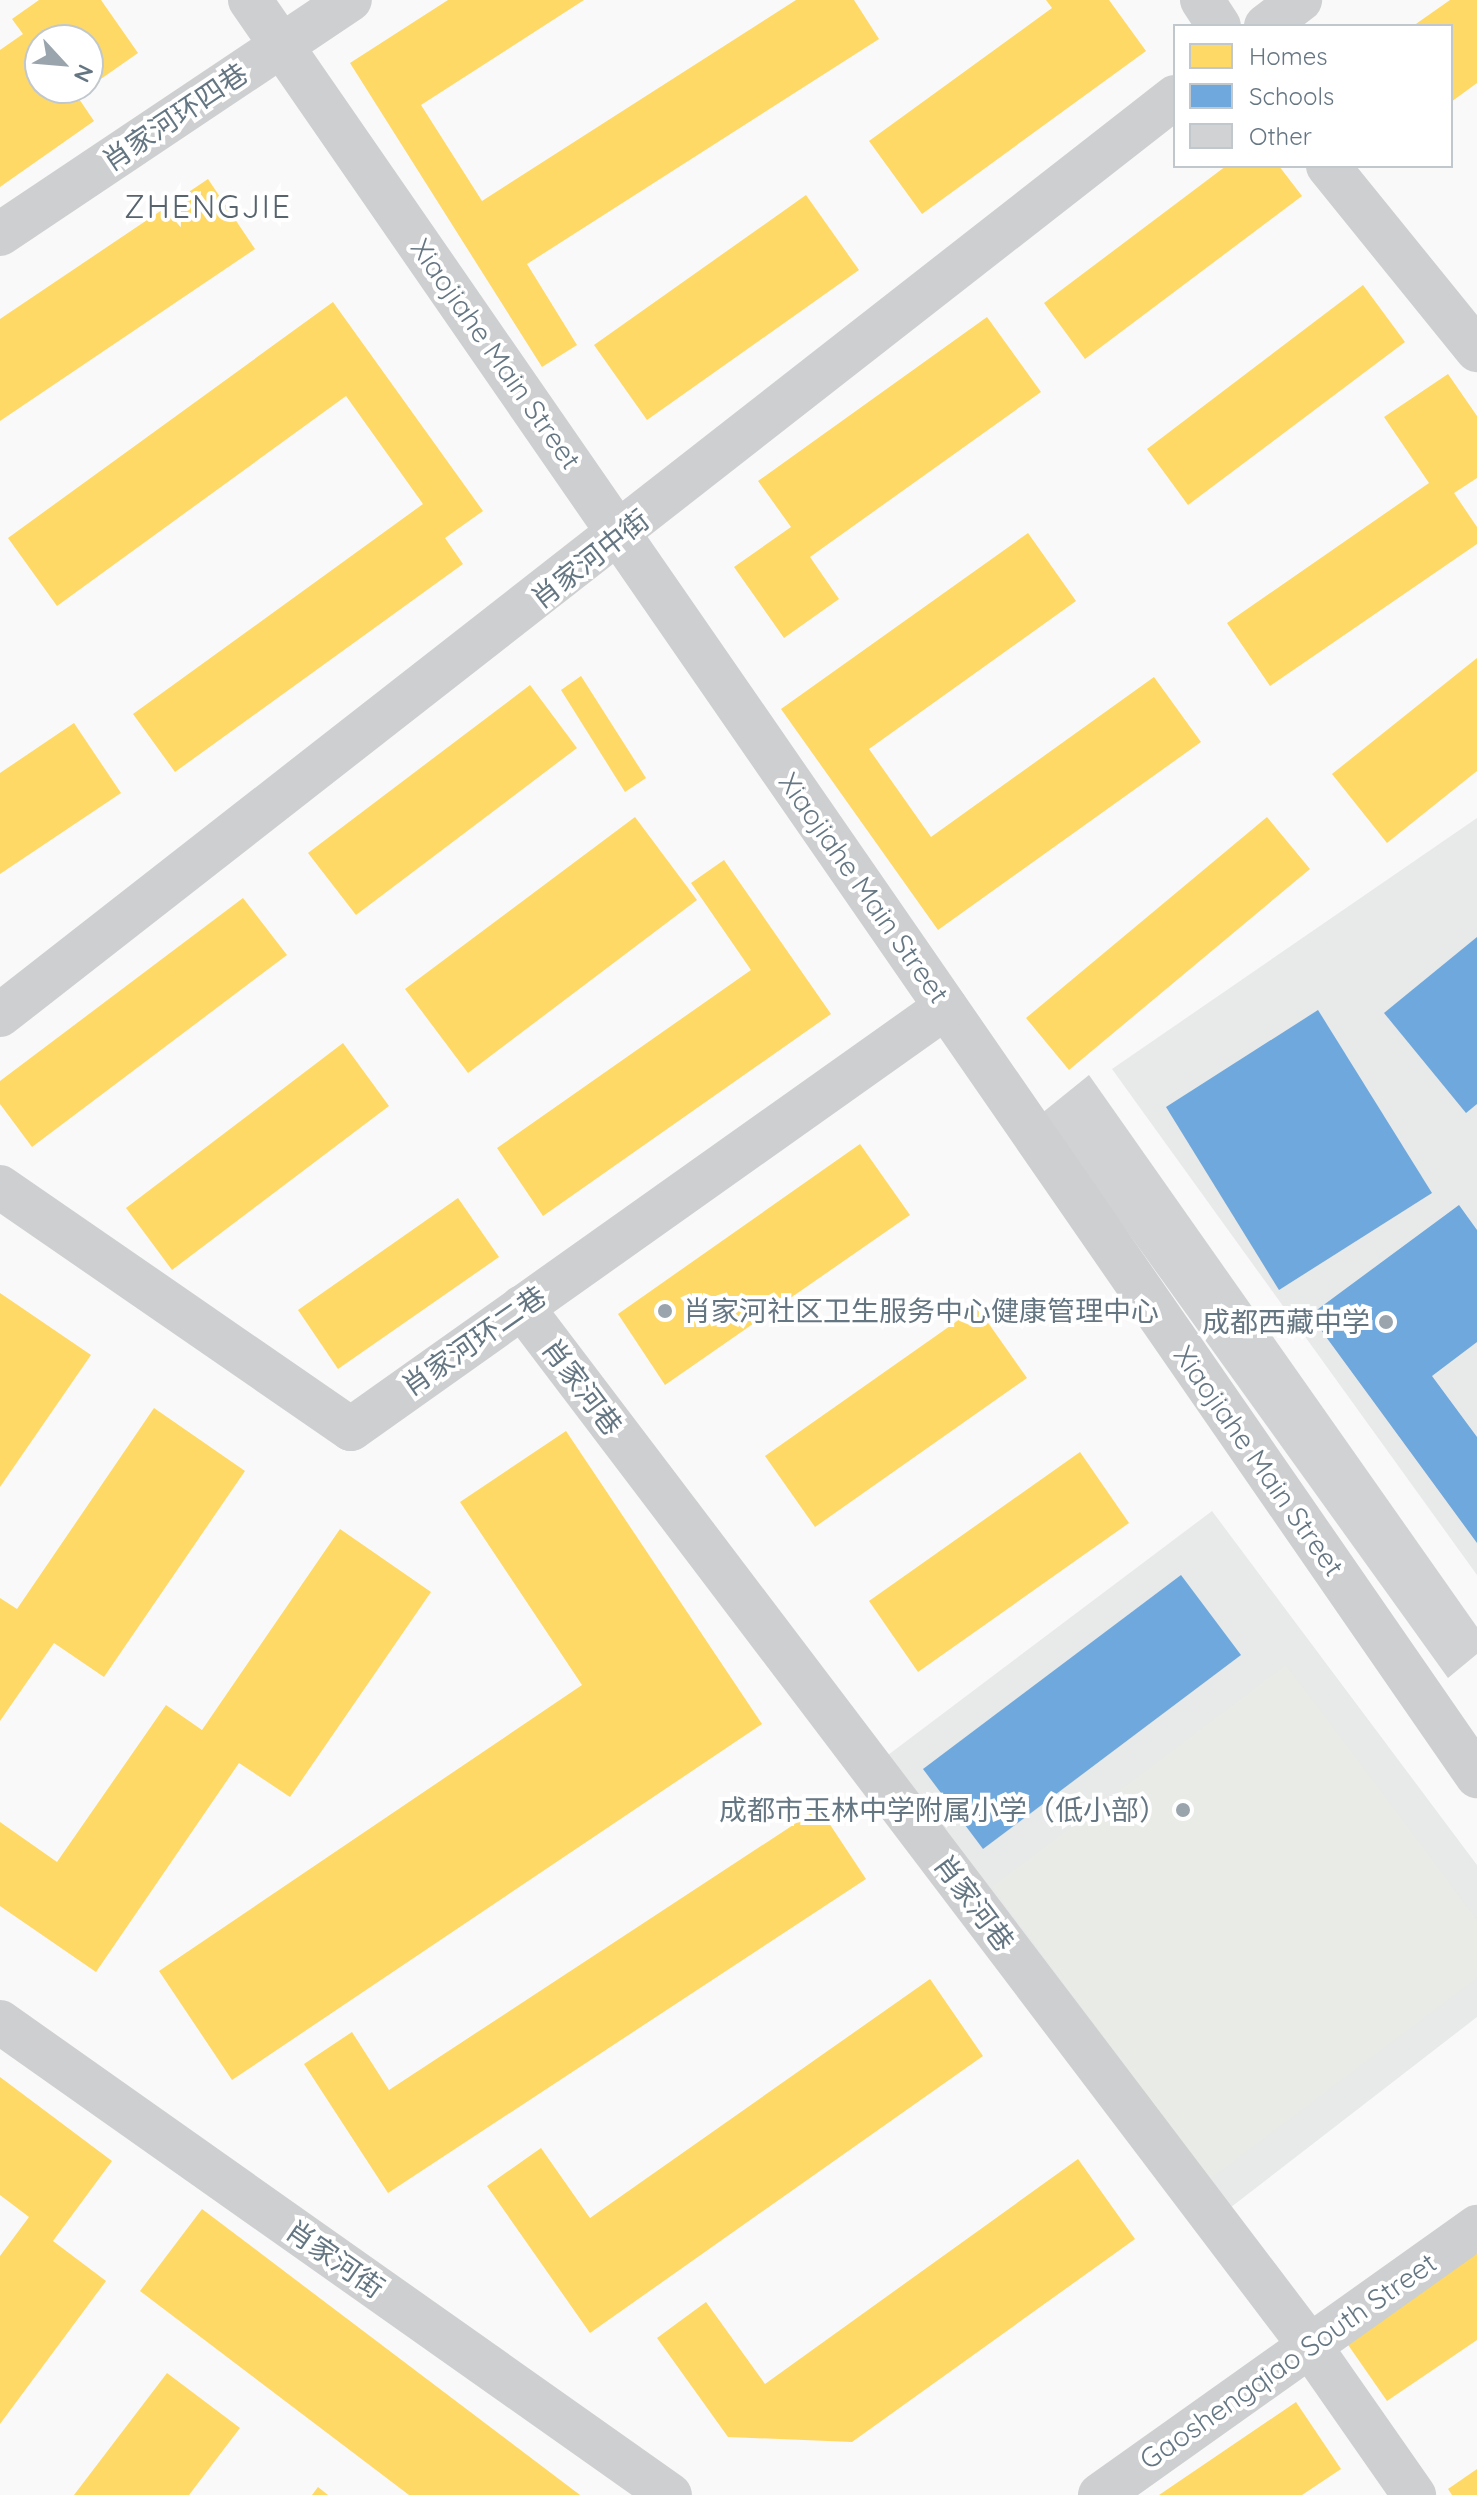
<!DOCTYPE html>
<html>
<head>
<meta charset="utf-8">
<style>
	body { margin:0 }
	#map { position:relative; width:1477px; height:2495px; overflow:hidden; background:#f9f9f9; font-family:Quicksand,"Noto Sans SC",sans-serif }
	div>[style] { position:absolute }
	.built>* { inset:0; background:#e8e9e9 }
	.green>* { inset:0; background:#e8ebe6 }
	.homes>* { inset:0; background:#ffd966 }
	.schools>* { inset:0; background:#6fa8dc }
	.building>* { inset:0; background:#d0d2d3 }
	.minor>* { height:44px; margin:-22px; padding:0 22px; transform-origin:22px; border-radius:22px; background:#cecfd0 }
	.dots>* { width:22px; height:22px; translate:-50% -50%; box-sizing:border-box; border:4px solid #fff; border-radius:50% }
	span { translate:-50% -50%; white-space:nowrap; text-align:center; line-height:1.15; -webkit-text-stroke:8px #fff; paint-order:stroke }
	.street-label { font-size:28px; color:#657683 }
	.poi-label { font-size:28px; color:#657683 }
	.left { translate:0 -50%; text-align:left }
	.right { translate:-100% -50%; text-align:right }
	.quarter-label { font-size:32px; color:#57646e; letter-spacing:2px }
	.legend { position:absolute; left:1173px; top:24px; width:280px; height:144px; box-sizing:border-box; background:#fff; border:2px solid #c1c8cd; margin:0; padding:10px 14px; list-style:none; font-size:24px; color:#657683 }
	.legend li { display:flex; align-items:center; gap:16px; height:40px }
	.legend b { width:40px; border:2px solid #c1c8cd }
	.north { position:absolute; left:24px; top:24px; width:80px; height:80px; box-sizing:border-box; background:#fff; border:2px solid #c1c8cd; border-radius:50%; rotate:116deg; font-size:22px; font-weight:700; line-height:32px; text-align:center; color:#657683 }
	.north::after { content:''; display:block; margin:auto; width:28px; height:36px; background:#99a4ac; clip-path:polygon(50% 0,100% 100%,50% 72%,0 100%) }
</style>
</head>
<body>
<div id="map">
	<div class="built">
		<div style="clip-path:polygon(1477px 818px,1477px 1575px,1112px 1069px)"></div>
		<div style="clip-path:polygon(1212px 1511px,1477px 1865px,1477px 2017px,1226px 2211px,888px 1755px)"></div>
	</div>
	<div class="green">
		<div style="clip-path:polygon(1286px 1665px,1477px 1920px,1477px 1978px,1210px 2179px,992px 1887px)"></div>
	</div>
	<div class="homes">
		<div style="clip-path:polygon(39px 0,101px 0,138px 53px,88px 88px,88px 40px,40px 40px,40px 88px,88px 88px,77px 96px,94px 121px,0 187px,0 50px,23px 34px,12px 19px)"></div>
		<div style="clip-path:polygon(448px 0,584px 0,421px 105px,482px 201px,796px 0,854px 0,879px 39px,527px 264px,577px 345px,542px 367px,350px 63px)"></div>
		<div style="clip-path:polygon(1046px 0,1109px 0,1146px 51px,922px 214px,869px 141px,1052px 8px)"></div>
		<div style="clip-path:polygon(1450px 0,1477px 0,1477px 83px,1451px 102px,1451px 26px,1413px 26px)"></div>
		<div style="clip-path:polygon(1226px 166px,1279px 166px,1302px 196px,1085px 359px,1044px 303px)"></div>
		<div style="clip-path:polygon(208px 179px,255px 249px,0 421px,0 319px)"></div>
		<div style="clip-path:polygon(806px 195px,859px 270px,647px 420px,594px 345px)"></div>
		<div style="clip-path:polygon(1363px 285px,1405px 342px,1188px 505px,1147px 449px)"></div>
		<div style="clip-path:polygon(333px 302px,483px 511px,445px 538px,463px 564px,175px 772px,133px 714px,423px 504px,346px 396px,57px 606px,8px 538px)"></div>
		<div style="clip-path:polygon(987px 317px,1041px 392px,810px 557px,839px 599px,784px 638px,734px 567px,791px 527px,758px 481px)"></div>
		<div style="clip-path:polygon(1448px 374px,1477px 416px,1477px 478px,1454px 493px,1477px 527px,1477px 544px,1270px 686px,1227px 623px,1429px 483px,1384px 417px)"></div>
		<div style="clip-path:polygon(1028px 533px,1076px 601px,869px 749px,931px 837px,1154px 677px,1201px 742px,938px 930px,781px 709px)"></div>
		<div style="clip-path:polygon(1477px 658px,1477px 771px,1387px 843px,1332px 774px)"></div>
		<div style="clip-path:polygon(581px 676px,646px 778px,625px 792px,561px 690px)"></div>
		<div style="clip-path:polygon(530px 685px,577px 748px,356px 915px,308px 853px)"></div>
		<div style="clip-path:polygon(74px 723px,121px 793px,0 874px,0 773px)"></div>
		<div style="clip-path:polygon(635px 817px,697px 900px,468px 1073px,405px 989px)"></div>
		<div style="clip-path:polygon(1267px 817px,1310px 869px,1069px 1070px,1026px 1018px)"></div>
		<div style="clip-path:polygon(724px 860px,831px 1014px,543px 1216px,497px 1148px,751px 970px,691px 883px)"></div>
		<div style="clip-path:polygon(243px 898px,287px 955px,32px 1147px,0 1104px,0 1081px)"></div>
		<div style="clip-path:polygon(343px 1043px,389px 1106px,172px 1270px,126px 1208px)"></div>
		<div style="clip-path:polygon(860px 1144px,910px 1215px,665px 1385px,618px 1314px)"></div>
		<div style="clip-path:polygon(458px 1198px,499px 1257px,338px 1369px,298px 1310px)"></div>
		<div style="clip-path:polygon(0 1293px,91px 1355px,0 1487px)"></div>
		<div style="clip-path:polygon(977px 1307px,1027px 1378px,815px 1527px,765px 1456px)"></div>
		<div style="clip-path:polygon(154px 1408px,245px 1471px,104px 1677px,54px 1643px,0 1721px,0 1598px,17px 1609px)"></div>
		<div style="clip-path:polygon(566px 1431px,762px 1724px,232px 2080px,159px 1971px,582px 1685px,460px 1502px)"></div>
		<div style="clip-path:polygon(1080px 1452px,1129px 1523px,918px 1672px,869px 1601px)"></div>
		<div style="clip-path:polygon(340px 1529px,431px 1592px,290px 1797px,239px 1763px,96px 1972px,0 1906px,0 1822px,57px 1862px,166px 1705px,202px 1730px)"></div>
		<div style="clip-path:polygon(819px 1808px,866px 1879px,388px 2193px,304px 2064px,352px 2032px,389px 2090px)"></div>
		<div style="clip-path:polygon(930px 1979px,983px 2056px,590px 2333px,487px 2186px,541px 2148px,590px 2218px)"></div>
		<div style="clip-path:polygon(0 2077px,112px 2161px,53px 2241px,106px 2281px,0 2424px,0 2256px,29px 2217px,0 2195px)"></div>
		<div style="clip-path:polygon(1078px 2159px,1135px 2239px,852px 2442px,728px 2437px,657px 2338px,706px 2302px,765px 2384px)"></div>
		<div style="clip-path:polygon(202px 2209px,580px 2495px,409px 2495px,140px 2291px)"></div>
		<div style="clip-path:polygon(1477px 2249px,1477px 2340px,1387px 2401px,1344px 2339px)"></div>
		<div style="clip-path:polygon(167px 2373px,240px 2428px,189px 2495px,74px 2495px)"></div>
		<div style="clip-path:polygon(1296px 2402px,1341px 2469px,1302px 2495px,1159px 2495px)"></div>
		<div style="clip-path:polygon(1477px 2469px,1477px 2495px,1452px 2495px,1448px 2489px)"></div>
		<div style="clip-path:polygon(318px 2487px,328px 2495px,312px 2495px)"></div>
	</div>
	<div class="schools">
		<div style="clip-path:polygon(1477px 937px,1477px 1104px,1466px 1113px,1384px 1013px)"></div>
		<div style="clip-path:polygon(1318px 1010px,1432px 1193px,1279px 1290px,1166px 1107px)"></div>
		<div style="clip-path:polygon(1459px 1205px,1477px 1230px,1477px 1342px,1432px 1376px,1477px 1437px,1477px 1543px,1310px 1315px)"></div>
		<div style="clip-path:polygon(1181px 1575px,1241px 1655px,983px 1849px,923px 1769px)"></div>
	</div>
	<div class="building">
		<div style="clip-path:polygon(1089px 1075px,1477px 1627px,1477px 1654px,1448px 1678px,1042px 1113px)"></div>
	</div>
	<div class="minor">
		<div style="left:250px;top:0;width:2159px;rotate:55.36deg"></div>
		<div style="left:1202px;top:0;width:31px;rotate:57deg"></div>
		<div style="left:1266px;top:26px;width:43px;rotate:-37.4deg"></div>
		<div style="left:1328px;top:166px;width:237px;rotate:51deg"></div>
		<div style="left:0;top:234px;width:421px;rotate:-33.8deg"></div>
		<div style="left:0;top:1015px;width:1491px;rotate:-38deg"></div>
		<div style="left:0;top:1187px;width:426px;rotate:34.6deg"></div>
		<div style="left:351px;top:1429px;width:729px;rotate:-35.35deg"></div>
		<div style="left:522px;top:1307px;width:1304px;rotate:52.82deg"></div>
		<div style="left:1310px;top:2346px;width:182px;rotate:55.1deg"></div>
		<div style="left:0;top:2022px;width:820px;rotate:35.22deg"></div>
		<div style="left:1100px;top:2495px;width:463px;rotate:-35.4deg"></div>
	</div>
	<div class="dots">
		<div style="left:665px;top:1311px;background:#99a4ac"></div>
		<div style="left:1386px;top:1322px;background:#99a4ac"></div>
		<div style="left:1183px;top:1810px;background:#99a4ac"></div>
	</div>
	<div class="street-label">
		<span style="left:175px;top:117px;rotate:-34deg">肖家河环四巷</span>
		<span style="left:496px;top:354px;rotate:55deg">Xiaojiahe Main Street</span>
		<span style="left:590px;top:559px;rotate:-38deg">肖家河中街</span>
		<span style="left:864px;top:888px;rotate:55deg">Xiaojiahe Main Street</span>
		<span style="left:474px;top:1341px;rotate:-35deg">肖家河环二巷</span>
		<span style="left:582px;top:1387px;rotate:53deg">肖家河巷</span>
		<span style="left:1259px;top:1461px;rotate:55deg">Xiaojiahe Main Street</span>
		<span style="left:974px;top:1903px;rotate:53deg">肖家河巷</span>
		<span style="left:335px;top:2259px;rotate:35deg">肖家河街</span>
		<span style="left:1288px;top:2361px;rotate:-35deg">Gaoshengqiao South Street</span>
	</div>
	<div class="poi-label">
		<span class="left" style="left:683px;top:1311px">肖家河社区卫生服务中心健康管理中心</span>
		<span class="right" style="left:1370px;top:1322px">成都西藏中学</span>
		<span class="right" style="left:1167px;top:1810px">成都市玉林中学附属小学（低小部）</span>
	</div>
	<div class="quarter-label">
		<span style="left:208px;top:206px">ZHENGJIE</span>
	</div>
	<ul class="legend">
	<li><b style="height:22px;background:#ffd966"></b>Homes</li>
	<li><b style="height:22px;background:#6fa8dc"></b>Schools</li>
	<li><b style="height:22px;background:#d0d2d3"></b>Other</li>
	</ul>
	<div class="north">N</div>
</div>
</body>
</html>
